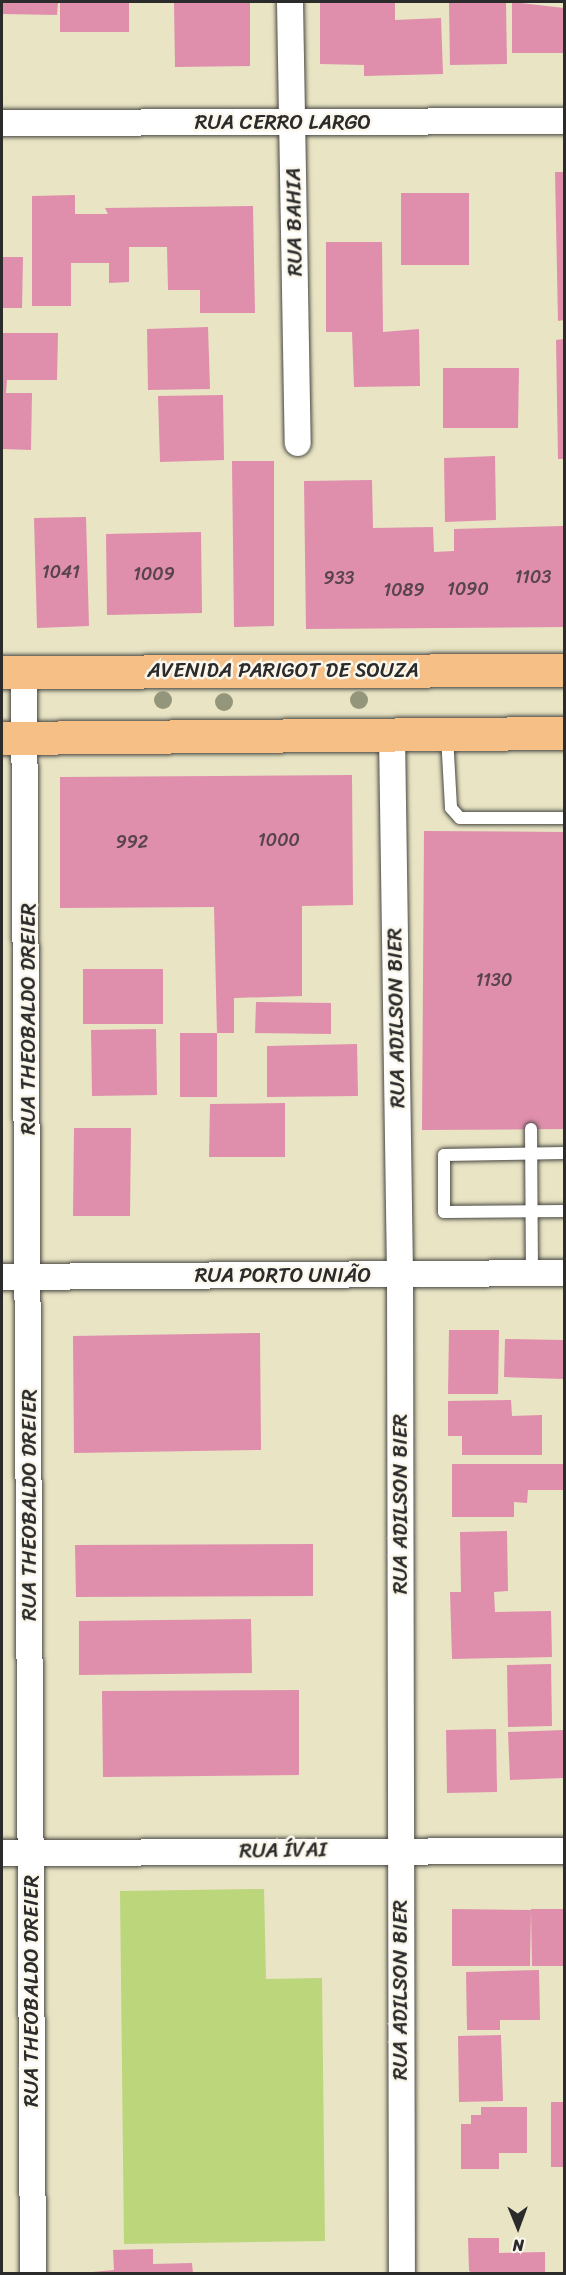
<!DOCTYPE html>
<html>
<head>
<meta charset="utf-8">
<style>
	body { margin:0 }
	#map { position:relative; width:566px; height:2275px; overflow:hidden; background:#e9e4c4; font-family:Sriracha,sans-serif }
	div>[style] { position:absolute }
	.green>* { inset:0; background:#bcd67c }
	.building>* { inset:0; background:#df8eac }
	.roads { filter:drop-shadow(0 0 2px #484742) drop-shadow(0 0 2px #484742) }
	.lane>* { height:12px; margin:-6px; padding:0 6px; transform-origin:6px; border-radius:6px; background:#fff }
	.street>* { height:26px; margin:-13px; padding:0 13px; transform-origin:13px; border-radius:13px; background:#fff }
	.primary>* { height:33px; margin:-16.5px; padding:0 16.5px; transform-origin:16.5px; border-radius:16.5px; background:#f5bf86 }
	.trees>* { width:18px; height:18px; margin:-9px; border-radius:50%; background:#94967b }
	span { translate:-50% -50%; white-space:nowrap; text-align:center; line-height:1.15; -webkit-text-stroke:5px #fbf7ec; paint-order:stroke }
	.number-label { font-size:18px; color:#58444b }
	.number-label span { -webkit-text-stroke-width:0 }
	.street-label { font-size:21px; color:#2b2b2b }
	.frame { position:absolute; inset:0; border:3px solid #2b2b2b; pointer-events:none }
	.north { position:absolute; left:488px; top:2197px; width:60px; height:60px; -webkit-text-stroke:4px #fbf7ec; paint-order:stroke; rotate:179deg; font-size:16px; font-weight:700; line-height:24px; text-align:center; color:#2b2b2b }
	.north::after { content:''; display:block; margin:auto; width:21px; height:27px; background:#2b2b2b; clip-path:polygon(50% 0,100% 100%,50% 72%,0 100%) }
</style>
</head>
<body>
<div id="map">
	<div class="green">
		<div style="clip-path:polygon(264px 1889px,266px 1979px,322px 1978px,325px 2241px,124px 2244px,120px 1891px)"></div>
	</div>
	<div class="building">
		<div style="clip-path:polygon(2px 2px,58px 2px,57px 15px,2px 14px)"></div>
		<div style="clip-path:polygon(60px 2px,129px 2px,129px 32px,60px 32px)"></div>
		<div style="clip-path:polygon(174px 2px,250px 2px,250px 66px,175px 67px)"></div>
		<div style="clip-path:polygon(320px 2px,395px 2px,395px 20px,441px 18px,443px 74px,364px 76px,364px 65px,320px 64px)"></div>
		<div style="clip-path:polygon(449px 2px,506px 2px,507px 64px,450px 65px)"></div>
		<div style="clip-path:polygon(512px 2px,564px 8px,564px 53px,512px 53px)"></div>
		<div style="clip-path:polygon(555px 172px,564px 172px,564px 320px,558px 321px)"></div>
		<div style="clip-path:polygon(401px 193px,469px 193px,469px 265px,401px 265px)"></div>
		<div style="clip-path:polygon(75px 195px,75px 214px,108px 214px,105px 208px,253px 206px,255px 313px,200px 313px,200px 290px,168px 290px,167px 247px,129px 247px,129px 282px,109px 283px,109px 263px,71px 263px,71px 306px,32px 306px,32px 196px)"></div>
		<div style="clip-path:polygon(326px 242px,382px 242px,383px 332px,419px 329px,420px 386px,354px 387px,352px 332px,326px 332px)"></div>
		<div style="clip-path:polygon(2px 257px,23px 257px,22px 308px,2px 308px)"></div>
		<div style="clip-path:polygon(208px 327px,210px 389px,148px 390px,147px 329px)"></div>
		<div style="clip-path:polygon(2px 333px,58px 333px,57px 380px,7px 380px,6px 393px,32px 393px,31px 450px,2px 449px)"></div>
		<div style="clip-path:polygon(564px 339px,564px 459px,558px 459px,556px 340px)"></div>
		<div style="clip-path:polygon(443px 368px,519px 368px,518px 428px,443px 428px)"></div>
		<div style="clip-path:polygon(223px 395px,224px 460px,160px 462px,158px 396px)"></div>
		<div style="clip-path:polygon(495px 456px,496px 520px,445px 522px,444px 458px)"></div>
		<div style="clip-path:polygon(232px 461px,274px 461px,274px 626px,234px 627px)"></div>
		<div style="clip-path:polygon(372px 480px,373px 528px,433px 527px,434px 552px,454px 551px,454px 529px,564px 526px,564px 627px,306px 629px,304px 481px)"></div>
		<div style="clip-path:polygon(86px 517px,89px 626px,37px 628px,34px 518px)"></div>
		<div style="clip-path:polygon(201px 532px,202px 613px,107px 615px,106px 534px)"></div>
		<div style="clip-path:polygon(352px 775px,353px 905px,302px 906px,302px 996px,234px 998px,234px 1033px,217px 1033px,214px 907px,60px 908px,60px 777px)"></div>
		<div style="clip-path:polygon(424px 831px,564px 832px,564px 1129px,422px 1130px)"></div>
		<div style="clip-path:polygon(83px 969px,163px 969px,163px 1024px,83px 1024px)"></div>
		<div style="clip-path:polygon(256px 1002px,331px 1003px,331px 1034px,255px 1033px)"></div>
		<div style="clip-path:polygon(156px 1029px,157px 1095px,92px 1096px,91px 1030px)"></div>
		<div style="clip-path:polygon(180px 1033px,217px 1033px,217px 1097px,180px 1097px)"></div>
		<div style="clip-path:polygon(357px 1044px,358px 1096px,267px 1097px,267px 1046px)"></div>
		<div style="clip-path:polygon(285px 1103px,285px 1157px,209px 1157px,210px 1104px)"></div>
		<div style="clip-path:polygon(74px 1128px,131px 1128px,130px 1216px,73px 1216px)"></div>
		<div style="clip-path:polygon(449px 1330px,499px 1330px,498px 1394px,448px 1394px)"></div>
		<div style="clip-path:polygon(260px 1333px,261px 1450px,74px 1453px,73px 1336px)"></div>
		<div style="clip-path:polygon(505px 1339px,564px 1340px,564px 1379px,504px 1377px)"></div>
		<div style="clip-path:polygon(511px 1400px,512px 1416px,542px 1415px,542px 1455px,462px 1455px,462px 1436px,448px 1436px,448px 1401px)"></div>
		<div style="clip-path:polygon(452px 1464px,564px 1464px,564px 1490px,528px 1490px,527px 1503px,514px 1502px,514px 1517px,452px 1517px)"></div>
		<div style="clip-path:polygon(507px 1531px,508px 1591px,494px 1592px,495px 1612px,551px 1611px,552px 1657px,452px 1659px,450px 1592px,461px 1592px,460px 1532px)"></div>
		<div style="clip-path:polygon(313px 1544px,313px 1596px,76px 1597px,75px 1545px)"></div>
		<div style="clip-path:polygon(251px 1619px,252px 1673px,79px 1675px,79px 1621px)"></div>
		<div style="clip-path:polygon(551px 1664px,552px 1726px,508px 1727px,507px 1665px)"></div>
		<div style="clip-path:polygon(299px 1690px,299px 1775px,103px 1777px,102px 1691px)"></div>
		<div style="clip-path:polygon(496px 1729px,497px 1792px,447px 1793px,446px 1730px)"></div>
		<div style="clip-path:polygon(564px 1730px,564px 1778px,510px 1780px,508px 1732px)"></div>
		<div style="clip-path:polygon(452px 1909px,531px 1910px,530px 1966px,452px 1966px)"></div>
		<div style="clip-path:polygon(531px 1909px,564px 1909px,564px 1966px,532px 1966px)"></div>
		<div style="clip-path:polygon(539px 1970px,540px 2020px,500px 2020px,500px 2030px,467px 2030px,466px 1972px)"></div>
		<div style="clip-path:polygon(501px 2035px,503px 2101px,459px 2102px,458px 2036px)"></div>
		<div style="clip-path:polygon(551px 2102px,564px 2102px,564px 2167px,551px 2167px)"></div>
		<div style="clip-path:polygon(481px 2107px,527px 2107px,527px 2153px,499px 2153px,499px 2169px,461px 2169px,461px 2124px,471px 2124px,471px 2115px,481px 2115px)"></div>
		<div style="clip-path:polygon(468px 2238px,499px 2238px,499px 2253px,545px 2252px,545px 2274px,475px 2274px,469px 2271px)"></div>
		<div style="clip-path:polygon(153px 2249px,153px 2264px,192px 2263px,193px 2274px,71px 2274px,114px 2270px,113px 2250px)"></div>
	</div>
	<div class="roads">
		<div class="lane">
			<div style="left:447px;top:736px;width:72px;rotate:86.8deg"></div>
			<div style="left:451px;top:808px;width:13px;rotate:48deg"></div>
			<div style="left:460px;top:818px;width:104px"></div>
			<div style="left:531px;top:1129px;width:144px;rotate:89.6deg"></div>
			<div style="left:564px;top:1153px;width:120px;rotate:179deg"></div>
			<div style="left:444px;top:1155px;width:57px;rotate:90deg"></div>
			<div style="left:444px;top:1212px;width:120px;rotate:-0.5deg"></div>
		</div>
		<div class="street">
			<div style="left:290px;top:2px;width:441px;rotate:89deg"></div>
			<div style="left:2px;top:123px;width:562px;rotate:-0.2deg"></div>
			<div style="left:24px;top:672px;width:1602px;rotate:89.68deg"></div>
			<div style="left:392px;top:735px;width:539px;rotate:89.15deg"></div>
			<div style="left:400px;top:1274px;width:1000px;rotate:89.89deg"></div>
			<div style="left:2px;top:1277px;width:562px;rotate:-0.41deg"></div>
			<div style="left:2px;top:1853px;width:562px;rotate:-0.2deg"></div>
		</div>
		<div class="primary">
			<div style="left:2px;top:672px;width:562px;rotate:-0.2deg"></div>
			<div style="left:2px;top:738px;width:562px;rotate:-0.51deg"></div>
		</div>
	</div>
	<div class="trees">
		<div style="left:163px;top:700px"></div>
		<div style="left:359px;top:700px"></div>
		<div style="left:224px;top:702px"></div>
	</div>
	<div class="number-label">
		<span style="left:61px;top:572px">1041</span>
		<span style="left:154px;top:574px">1009</span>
		<span style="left:533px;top:577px">1103</span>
		<span style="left:339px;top:578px">933</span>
		<span style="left:468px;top:589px">1090</span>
		<span style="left:404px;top:590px">1089</span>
		<span style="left:279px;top:840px">1000</span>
		<span style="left:132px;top:842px">992</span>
		<span style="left:494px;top:980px">1130</span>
	</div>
	<div class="street-label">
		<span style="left:283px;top:122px">RUA CERRO LARGO</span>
		<span style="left:294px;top:222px;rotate:-91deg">RUA BAHIA</span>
		<span style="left:283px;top:670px">AVENIDA PARIGOT DE SOUZA</span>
		<span style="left:396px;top:1018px;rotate:-91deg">RUA ADILSON BIER</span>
		<span style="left:28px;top:1019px;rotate:-90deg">RUA THEOBALDO DREIER</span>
		<span style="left:283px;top:1275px">RUA PORTO UNIÃO</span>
		<span style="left:400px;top:1504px;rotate:-90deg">RUA ADILSON BIER</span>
		<span style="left:29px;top:1505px;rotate:-90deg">RUA THEOBALDO DREIER</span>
		<span style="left:283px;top:1850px;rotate:-1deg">RUA ÍVAI</span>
		<span style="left:400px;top:1990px;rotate:-90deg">RUA ADILSON BIER</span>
		<span style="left:31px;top:1991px;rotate:-90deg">RUA THEOBALDO DREIER</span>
	</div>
	<div class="frame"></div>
	<div class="north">N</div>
</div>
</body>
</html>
